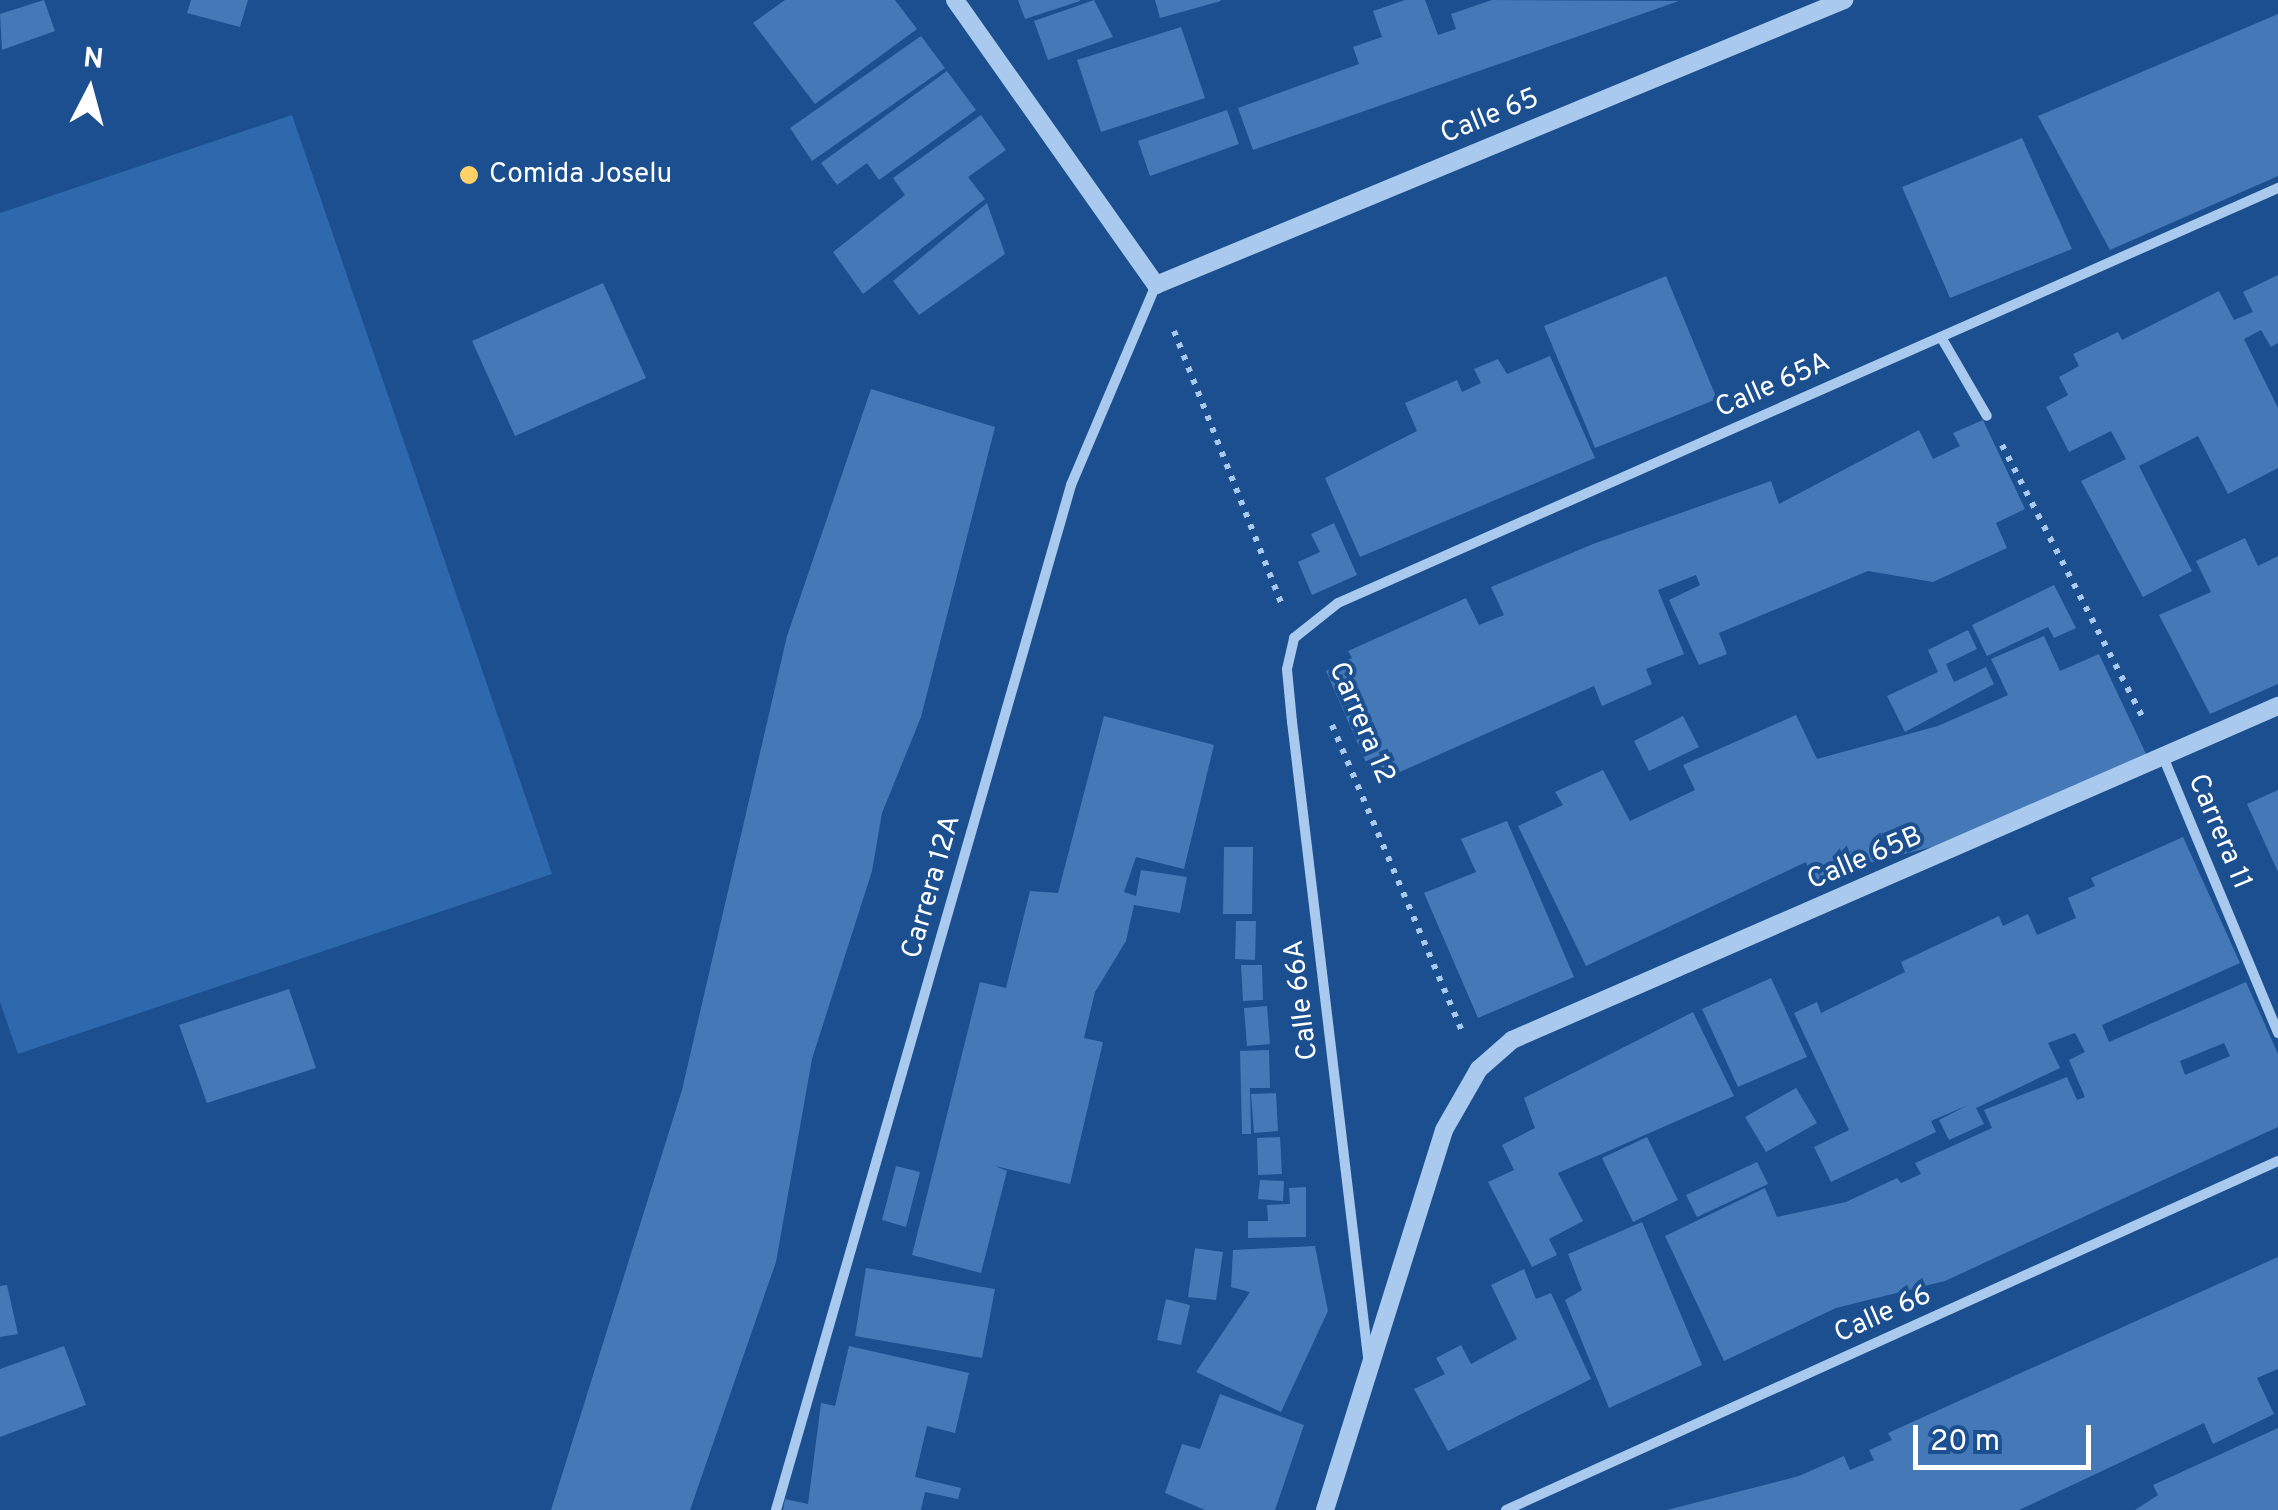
<!DOCTYPE html>
<html>
<head>
<meta charset="utf-8">
<style>
	body { margin:0 }
	#map { position:relative; width:2278px; height:1510px; overflow:hidden; background:#1b4f8f; font-family:Overpass,sans-serif }
	div>[style] { position:absolute }
	.green>* { inset:0; background:#2e69ad }
	.building>* { inset:0; background:#4478b7 }
	.path>* { height:6px; margin-top:-3px; transform-origin:0; background:repeating-linear-gradient(90deg,#a9c9ee 0 5px,transparent 0 13px) }
	.minor>* { height:10px; margin:-5px; padding:0 5px; transform-origin:5px; border-radius:5px; background:#a9c9ee }
	.tertiary>* { height:18px; margin:-9px; padding:0 9px; transform-origin:9px; border-radius:9px; background:#a9c9ee }
	.dots>* { width:28px; height:28px; translate:-50% -50%; box-sizing:border-box; border:5px solid #1b4f8f; border-radius:50% }
	span { translate:-50% -50%; white-space:nowrap; text-align:center; line-height:1.15; -webkit-text-stroke:8px #1b4f8f; paint-order:stroke }
	.street-label { font-size:28px; color:#fff }
	.poi-label { font-size:28px; color:#fff }
	.left { translate:0 -50%; text-align:left }
	.north { position:absolute; left:40px; top:40px; width:100px; height:100px; -webkit-text-stroke:8px #1b4f8f; paint-order:stroke; rotate:6deg; font-size:28px; font-weight:700; line-height:40px; text-align:center; color:#fff }
	.north::after { content:''; display:block; margin:auto; width:35px; height:45px; background:#fff; clip-path:polygon(50% 0,100% 100%,50% 72%,0 100%) }
	.scale { position:absolute; left:1913px; top:1425px; width:178px; height:45px; box-sizing:border-box; border:5px solid #fff; border-top:0; padding-left:12px; font-size:30px; line-height:35px; white-space:nowrap; color:#fff; -webkit-text-stroke:8px #1b4f8f; paint-order:stroke }
</style>
</head>
<body>
<div id="map">
	<div class="green">
		<div style="clip-path:polygon(292px 115px,552px 874px,18px 1054px,0 1002px,0 213px)"></div>
	</div>
	<div class="building">
		<div style="clip-path:polygon(44px 0,55px 31px,2px 50px,0 14px)"></div>
		<div style="clip-path:polygon(191px 0,248px 0,240px 27px,187px 13px)"></div>
		<div style="clip-path:polygon(785px 0,895px 0,917px 29px,815px 104px,753px 23px)"></div>
		<div style="clip-path:polygon(1018px 0,1080px 0,1080px 1px,1025px 19px)"></div>
		<div style="clip-path:polygon(1094px 0,1113px 37px,1048px 60px,1034px 21px)"></div>
		<div style="clip-path:polygon(1155px 0,1220px 0,1221px 1px,1160px 18px)"></div>
		<div style="clip-path:polygon(1405px 0,1425px 0,1438px 35px,1456px 29px,1451px 14px,1492px 0,1679px 1px,1253px 150px,1238px 108px,1359px 64px,1353px 47px,1382px 37px,1373px 11px)"></div>
		<div style="clip-path:polygon(2278px 14px,2278px 176px,2110px 250px,2038px 116px)"></div>
		<div style="clip-path:polygon(1181px 27px,1205px 98px,1101px 132px,1077px 60px)"></div>
		<div style="clip-path:polygon(921px 36px,945px 68px,812px 161px,790px 128px)"></div>
		<div style="clip-path:polygon(947px 71px,976px 110px,879px 180px,867px 163px,837px 185px,821px 163px)"></div>
		<div style="clip-path:polygon(1227px 110px,1239px 144px,1150px 176px,1138px 141px)"></div>
		<div style="clip-path:polygon(981px 115px,1006px 150px,968px 177px,985px 199px,863px 294px,833px 252px,905px 195px,893px 178px)"></div>
		<div style="clip-path:polygon(2022px 138px,2072px 249px,1950px 298px,1902px 187px)"></div>
		<div style="clip-path:polygon(987px 203px,1005px 254px,919px 315px,893px 281px)"></div>
		<div style="clip-path:polygon(2278px 275px,2278px 343px,2271px 347px,2261px 330px,2244px 339px,2278px 408px,2278px 468px,2228px 494px,2198px 436px,2139px 466px,2192px 571px,2143px 597px,2081px 481px,2126px 459px,2111px 431px,2069px 452px,2046px 407px,2068px 395px,2059px 377px,2079px 366px,2073px 354px,2118px 332px,2122px 340px,2219px 291px,2234px 320px,2253px 312px,2243px 292px)"></div>
		<div style="clip-path:polygon(1666px 276px,1717px 399px,1595px 448px,1544px 326px)"></div>
		<div style="clip-path:polygon(603px 283px,646px 378px,515px 436px,472px 341px)"></div>
		<div style="clip-path:polygon(1550px 356px,1595px 458px,1360px 557px,1325px 478px,1417px 431px,1405px 403px,1457px 380px,1462px 392px,1481px 383px,1474px 369px,1498px 359px,1507px 374px)"></div>
		<div style="clip-path:polygon(871px 389px,995px 427px,921px 717px,882px 813px,872px 871px,812px 1059px,776px 1262px,690px 1510px,551px 1510px,682px 1090px,787px 636px)"></div>
		<div style="clip-path:polygon(1983px 420px,2025px 509px,1996px 523px,2007px 548px,1933px 582px,1868px 571px,1719px 633px,1727px 654px,1699px 665px,1669px 600px,1700px 585px,1696px 575px,1658px 590px,1684px 654px,1646px 669px,1652px 684px,1602px 706px,1594px 686px,1375px 783px,1326px 671px,1352px 658px,1348px 651px,1466px 598px,1479px 625px,1504px 615px,1491px 587px,1593px 544px,1771px 481px,1779px 504px,1919px 430px,1933px 459px,1960px 446px,1953px 433px)"></div>
		<div style="clip-path:polygon(1334px 523px,1357px 575px,1312px 595px,1298px 562px,1320px 552px,1311px 534px)"></div>
		<div style="clip-path:polygon(2245px 538px,2258px 566px,2278px 556px,2278px 684px,2210px 714px,2159px 615px,2211px 592px,2196px 561px)"></div>
		<div style="clip-path:polygon(2054px 585px,2076px 628px,2054px 638px,2048px 627px,1987px 656px,1972px 625px)"></div>
		<div style="clip-path:polygon(1968px 630px,1977px 649px,1946px 664px,1954px 682px,1986px 667px,1994px 684px,1905px 732px,1887px 696px,1938px 672px,1928px 650px)"></div>
		<div style="clip-path:polygon(2044px 636px,2060px 671px,2099px 654px,2148px 758px,1987px 833px,1865px 864px,1814px 887px,1806px 862px,1586px 966px,1518px 826px,1563px 805px,1555px 792px,1603px 770px,1630px 821px,1695px 790px,1683px 765px,1796px 715px,1817px 759px,1938px 726px,2008px 695px,1991px 659px)"></div>
		<div style="clip-path:polygon(1104px 716px,1214px 745px,1184px 869px,1136px 857px,1124px 892px,1136px 896px,1141px 870px,1187px 877px,1180px 913px,1134px 905px,1126px 941px,1095px 992px,1084px 1038px,1103px 1042px,1070px 1184px,995px 1166px,1007px 1171px,981px 1273px,912px 1255px,980px 982px,1006px 988px,1030px 891px,1058px 893px)"></div>
		<div style="clip-path:polygon(1683px 716px,1699px 747px,1649px 771px,1634px 741px)"></div>
		<div style="clip-path:polygon(2278px 790px,2278px 872px,2247px 804px)"></div>
		<div style="clip-path:polygon(1507px 821px,1574px 977px,1478px 1018px,1424px 893px,1476px 872px,1461px 839px)"></div>
		<div style="clip-path:polygon(evenodd,2183px 837px,2240px 963px,2102px 1025px,2109px 1042px,2246px 982px,2278px 1054px,2278px 1127px,1945px 1281px,1836px 1308px,1724px 1361px,1665px 1236px,1765px 1188px,1777px 1217px,1846px 1202px,1897px 1178px,1901px 1183px,1921px 1174px,1915px 1163px,1992px 1128px,1984px 1110px,2067px 1077px,2077px 1100px,2085px 1097px,2069px 1060px,2085px 1052px,2075px 1033px,2048px 1043px,2060px 1068px,1976px 1108px,1984px 1124px,1949px 1140px,1939px 1120px,1968px 1105px,1931px 1121px,1936px 1132px,1831px 1182px,1814px 1147px,1849px 1130px,1794px 1013px,1817px 1002px,1821px 1013px,1905px 972px,1901px 962px,1999px 916px,2003px 926px,2028px 914px,2037px 935px,2076px 918px,2068px 898px,2095px 886px,2091px 878px,2183px 837px,2224px 1043px,2230px 1056px,2185px 1075px,2180px 1061px,2224px 1043px)"></div>
		<div style="clip-path:polygon(1224px 847px,1253px 847px,1252px 914px,1223px 914px)"></div>
		<div style="clip-path:polygon(1236px 921px,1256px 921px,1255px 960px,1235px 959px)"></div>
		<div style="clip-path:polygon(1241px 965px,1262px 965px,1263px 1000px,1243px 1001px)"></div>
		<div style="clip-path:polygon(1771px 978px,1807px 1057px,1738px 1087px,1702px 1009px)"></div>
		<div style="clip-path:polygon(289px 989px,316px 1068px,207px 1103px,179px 1025px)"></div>
		<div style="clip-path:polygon(1267px 1006px,1270px 1044px,1247px 1046px,1244px 1008px)"></div>
		<div style="clip-path:polygon(1693px 1012px,1734px 1096px,1558px 1173px,1583px 1221px,1549px 1239px,1557px 1255px,1532px 1267px,1488px 1182px,1514px 1170px,1502px 1145px,1535px 1128px,1524px 1098px)"></div>
		<div style="clip-path:polygon(1269px 1050px,1270px 1088px,1250px 1088px,1251px 1134px,1242px 1134px,1240px 1051px)"></div>
		<div style="clip-path:polygon(1796px 1088px,1817px 1123px,1766px 1152px,1745px 1117px)"></div>
		<div style="clip-path:polygon(1276px 1093px,1278px 1131px,1254px 1133px,1251px 1094px)"></div>
		<div style="clip-path:polygon(1280px 1137px,1282px 1174px,1258px 1175px,1257px 1138px)"></div>
		<div style="clip-path:polygon(1647px 1137px,1678px 1200px,1633px 1222px,1602px 1158px)"></div>
		<div style="clip-path:polygon(1757px 1162px,1768px 1184px,1697px 1217px,1686px 1195px)"></div>
		<div style="clip-path:polygon(896px 1166px,920px 1172px,906px 1227px,882px 1220px)"></div>
		<div style="clip-path:polygon(1260px 1180px,1284px 1181px,1283px 1201px,1258px 1199px)"></div>
		<div style="clip-path:polygon(1306px 1187px,1306px 1237px,1248px 1238px,1248px 1221px,1268px 1221px,1267px 1205px,1290px 1204px,1289px 1188px)"></div>
		<div style="clip-path:polygon(1642px 1222px,1702px 1365px,1609px 1408px,1565px 1300px,1582px 1290px,1568px 1254px)"></div>
		<div style="clip-path:polygon(1315px 1246px,1328px 1311px,1281px 1412px,1196px 1372px,1250px 1292px,1231px 1287px,1233px 1250px)"></div>
		<div style="clip-path:polygon(1195px 1248px,1223px 1252px,1216px 1300px,1188px 1297px)"></div>
		<div style="clip-path:polygon(2278px 1257px,2278px 1369px,2257px 1378px,2274px 1414px,2213px 1444px,2204px 1423px,2019px 1510px,1667px 1510px,1799px 1476px,1844px 1456px,1850px 1470px,1874px 1460px,1869px 1450px,1892px 1440px,1888px 1433px)"></div>
		<div style="clip-path:polygon(866px 1268px,995px 1289px,982px 1358px,855px 1336px)"></div>
		<div style="clip-path:polygon(1524px 1269px,1536px 1299px,1551px 1293px,1591px 1379px,1448px 1451px,1414px 1389px,1445px 1374px,1436px 1358px,1461px 1345px,1471px 1364px,1517px 1339px,1491px 1285px)"></div>
		<div style="clip-path:polygon(7px 1285px,18px 1334px,0 1337px,0 1286px)"></div>
		<div style="clip-path:polygon(1166px 1299px,1190px 1305px,1181px 1345px,1157px 1340px)"></div>
		<div style="clip-path:polygon(64px 1346px,86px 1405px,0 1437px,0 1369px)"></div>
		<div style="clip-path:polygon(849px 1346px,969px 1373px,955px 1433px,927px 1426px,915px 1477px,961px 1488px,958px 1499px,925px 1492px,921px 1510px,783px 1510px,785px 1499px,808px 1504px,821px 1403px,835px 1406px)"></div>
		<div style="clip-path:polygon(1220px 1394px,1304px 1425px,1275px 1510px,1205px 1510px,1165px 1493px,1182px 1444px,1200px 1449px)"></div>
		<div style="clip-path:polygon(2278px 1428px,2278px 1510px,2135px 1510px,2158px 1495px,2153px 1485px)"></div>
	</div>
	<div class="path">
		<div style="left:1174px;top:331px;width:292px;rotate:68.5deg"></div>
		<div style="left:2002px;top:445px;width:312px;rotate:62.7deg"></div>
		<div style="left:1332px;top:725px;width:332px;rotate:67deg"></div>
	</div>
	<div class="minor">
		<div style="left:1941px;top:337px;width:91px;rotate:59.8deg"></div>
		<div style="left:2164px;top:759px;width:297px;rotate:67.4deg"></div>
		<div style="left:1368px;top:1357px;width:640px;rotate:-96.82deg"></div>
		<div style="left:1292px;top:722px;width:53px;rotate:-95.4deg"></div>
		<div style="left:1287px;top:669px;width:32px;rotate:-77deg"></div>
		<div style="left:1294px;top:638px;width:56px;rotate:-38.5deg"></div>
		<div style="left:1338px;top:603px;width:1028px;rotate:-23.82deg"></div>
		<div style="left:776px;top:1510px;width:1067px;rotate:-73.94deg"></div>
		<div style="left:1071px;top:485px;width:217px;rotate:-67deg"></div>
		<div style="left:1506px;top:1510px;width:847px;rotate:-24.33deg"></div>
	</div>
	<div class="tertiary">
		<div style="left:955px;top:0;width:349px;rotate:54.8deg"></div>
		<div style="left:1156px;top:285px;width:745px;rotate:-22.5deg"></div>
		<div style="left:1325px;top:1510px;width:398px;rotate:-72.6deg"></div>
		<div style="left:1444px;top:1130px;width:70px;rotate:-60.2deg"></div>
		<div style="left:1479px;top:1069px;width:44px;rotate:-41.3deg"></div>
		<div style="left:1512px;top:1040px;width:836px;rotate:-23.56deg"></div>
	</div>
	<div class="dots">
		<div style="left:469px;top:175px;background:#ffd166"></div>
	</div>
	<div class="street-label">
		<span style="left:1490px;top:117px;rotate:-22deg">Calle 65</span>
		<span style="left:1773px;top:386px;rotate:-24deg">Calle 65A</span>
		<span style="left:1361px;top:723px;rotate:67deg">Carrera 12</span>
		<span style="left:2219px;top:832px;rotate:67deg">Carrera 11</span>
		<span style="left:1865px;top:859px;rotate:-23deg">Calle 65B</span>
		<span style="left:932px;top:887px;rotate:-74deg">Carrera 12A</span>
		<span style="left:1302px;top:1000px;rotate:-97deg">Calle 66A</span>
		<span style="left:1883px;top:1315px;rotate:-24deg">Calle 66</span>
	</div>
	<div class="poi-label">
		<span class="left" style="left:489px;top:175px">Comida Joselu</span>
	</div>
	<div class="north">N</div>
	<div class="scale">20 m</div>
</div>
</body>
</html>
